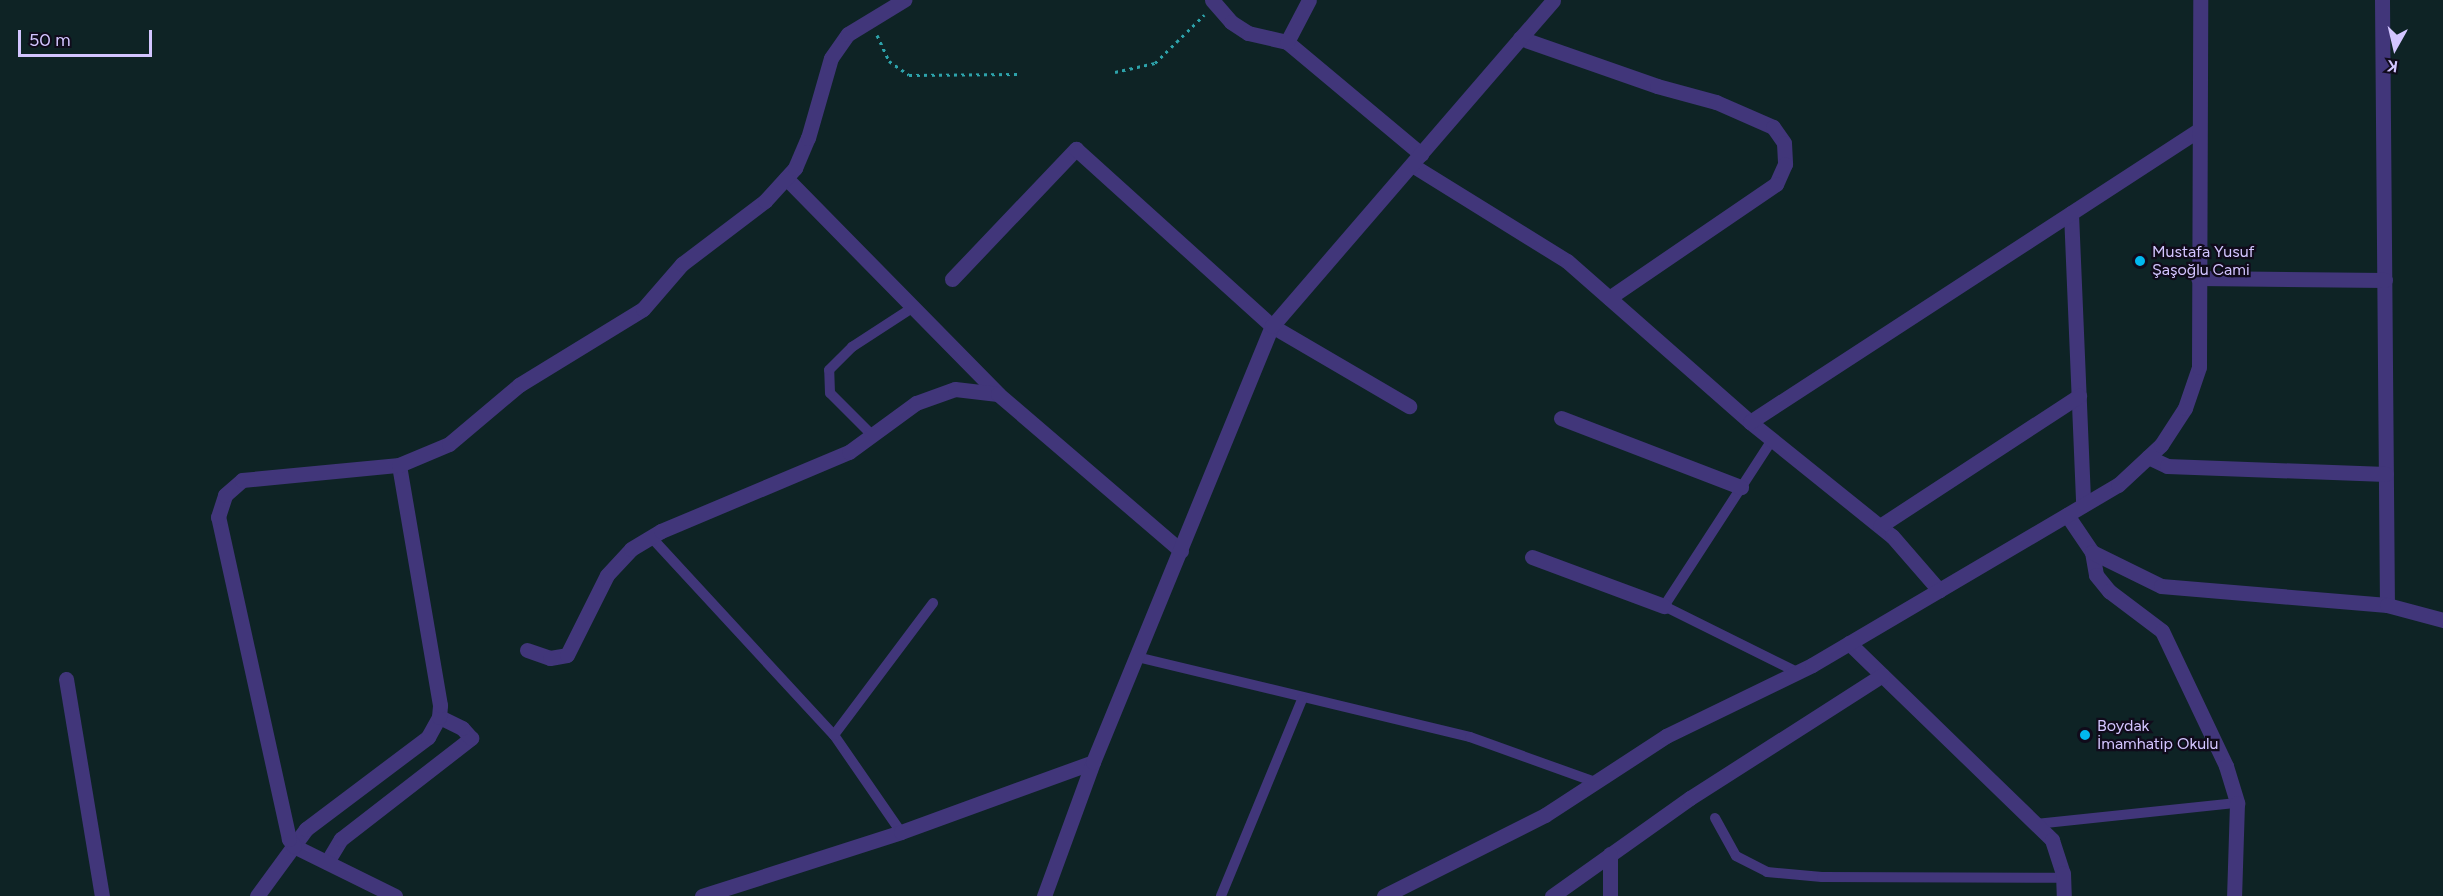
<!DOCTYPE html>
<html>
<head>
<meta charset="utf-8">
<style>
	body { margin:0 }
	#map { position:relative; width:2443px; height:896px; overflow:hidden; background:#100b1b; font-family:Figtree,sans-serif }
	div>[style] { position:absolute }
	.green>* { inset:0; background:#0e2325 }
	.path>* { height:3px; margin-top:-1.5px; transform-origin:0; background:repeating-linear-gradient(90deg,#2da3ab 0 3px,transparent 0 7.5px) }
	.lane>* { height:10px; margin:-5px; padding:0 5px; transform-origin:5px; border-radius:5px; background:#41367a }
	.street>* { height:15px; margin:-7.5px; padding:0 7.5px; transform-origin:7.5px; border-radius:7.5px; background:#41367a }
	.dots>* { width:16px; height:16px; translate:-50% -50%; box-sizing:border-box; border:3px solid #100b1b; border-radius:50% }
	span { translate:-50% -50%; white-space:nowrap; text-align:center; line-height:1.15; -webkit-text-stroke:4.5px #100b1b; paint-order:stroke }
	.poi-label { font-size:16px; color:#d3c5ff }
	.left { translate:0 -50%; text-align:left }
	.north { position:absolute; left:2365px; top:18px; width:60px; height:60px; -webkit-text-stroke:4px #100b1b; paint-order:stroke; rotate:188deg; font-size:16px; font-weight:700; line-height:24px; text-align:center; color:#d3c5ff }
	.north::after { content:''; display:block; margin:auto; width:21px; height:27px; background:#d3c5ff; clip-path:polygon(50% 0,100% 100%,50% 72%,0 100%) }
	.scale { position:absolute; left:18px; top:30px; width:134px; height:27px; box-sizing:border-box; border:3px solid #d3c5ff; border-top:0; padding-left:8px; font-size:18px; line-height:21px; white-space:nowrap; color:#d3c5ff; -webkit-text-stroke:4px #100b1b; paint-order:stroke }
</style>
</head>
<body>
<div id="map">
	<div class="green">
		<div style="clip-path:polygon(0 0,2443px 0,2443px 896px,0 896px)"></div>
	</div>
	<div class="path">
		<div style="left:877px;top:35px;width:29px;rotate:65deg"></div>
		<div style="left:889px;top:61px;width:24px;rotate:35deg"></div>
		<div style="left:909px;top:75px;width:112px;rotate:-0.5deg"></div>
		<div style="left:1115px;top:72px;width:41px;rotate:-12.7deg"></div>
		<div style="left:1155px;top:63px;width:69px;rotate:-44.4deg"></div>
	</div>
	<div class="lane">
		<div style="left:872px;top:435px;width:59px;rotate:-135deg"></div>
		<div style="left:830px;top:393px;width:23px;rotate:-92deg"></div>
		<div style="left:829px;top:370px;width:33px;rotate:-45deg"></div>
		<div style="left:852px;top:347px;width:72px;rotate:-33deg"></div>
		<div style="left:1772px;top:440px;width:198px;rotate:123deg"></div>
		<div style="left:1664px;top:606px;width:148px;rotate:26.4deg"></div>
		<div style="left:651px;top:537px;width:270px;rotate:47.3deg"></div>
		<div style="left:834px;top:735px;width:118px;rotate:55.4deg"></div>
		<div style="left:1137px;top:657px;width:342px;rotate:13.5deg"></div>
		<div style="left:1470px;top:737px;width:133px;rotate:19.8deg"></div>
		<div style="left:834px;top:735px;width:165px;rotate:-53.1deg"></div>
		<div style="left:1715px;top:818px;width:43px;rotate:61.1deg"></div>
		<div style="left:1736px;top:856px;width:35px;rotate:27deg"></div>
		<div style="left:1767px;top:872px;width:55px;rotate:5.2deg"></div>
		<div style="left:1822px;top:877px;width:241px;rotate:0.2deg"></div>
		<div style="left:2036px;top:824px;width:202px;rotate:-6deg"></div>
		<div style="left:1221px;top:896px;width:213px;rotate:-67.6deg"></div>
	</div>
	<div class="street">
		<div style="left:1212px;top:0;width:29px;rotate:49deg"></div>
		<div style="left:1231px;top:22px;width:20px;rotate:33deg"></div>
		<div style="left:1248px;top:33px;width:40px;rotate:13deg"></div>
		<div style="left:1287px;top:42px;width:175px;rotate:39.9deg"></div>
		<div style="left:2382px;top:0;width:605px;rotate:89.53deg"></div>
		<div style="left:1520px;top:38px;width:145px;rotate:19.3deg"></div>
		<div style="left:1657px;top:86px;width:61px;rotate:15.2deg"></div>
		<div style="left:1716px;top:102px;width:62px;rotate:23.7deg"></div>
		<div style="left:1773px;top:127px;width:19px;rotate:55deg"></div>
		<div style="left:1784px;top:143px;width:21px;rotate:87deg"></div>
		<div style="left:1785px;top:164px;width:22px;rotate:114deg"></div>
		<div style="left:1776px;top:184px;width:202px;rotate:145.7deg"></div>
		<div style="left:1287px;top:42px;width:47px;rotate:-62.4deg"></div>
		<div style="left:1412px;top:165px;width:182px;rotate:31.8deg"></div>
		<div style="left:1567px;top:261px;width:244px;rotate:41.3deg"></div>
		<div style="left:1750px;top:422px;width:182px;rotate:38.8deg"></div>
		<div style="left:1892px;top:536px;width:72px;rotate:49deg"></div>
		<div style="left:786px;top:178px;width:303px;rotate:45.5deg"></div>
		<div style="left:2071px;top:213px;width:292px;rotate:87.6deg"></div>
		<div style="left:2198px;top:278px;width:187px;rotate:0.6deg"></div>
		<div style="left:952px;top:279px;width:180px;rotate:-46.4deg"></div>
		<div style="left:1076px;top:149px;width:264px;rotate:42.1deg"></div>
		<div style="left:1272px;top:326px;width:159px;rotate:30.3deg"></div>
		<div style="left:1561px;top:418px;width:193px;rotate:21deg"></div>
		<div style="left:1750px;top:422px;width:533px;rotate:-33.06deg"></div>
		<div style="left:2148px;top:457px;width:21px;rotate:25deg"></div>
		<div style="left:2167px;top:466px;width:219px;rotate:2.1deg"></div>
		<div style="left:2067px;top:515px;width:45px;rotate:56deg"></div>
		<div style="left:2092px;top:552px;width:23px;rotate:80deg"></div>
		<div style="left:2096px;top:575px;width:21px;rotate:51deg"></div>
		<div style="left:2109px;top:591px;width:66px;rotate:37deg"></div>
		<div style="left:2162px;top:631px;width:149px;rotate:64.6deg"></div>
		<div style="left:2226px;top:766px;width:39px;rotate:73deg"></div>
		<div style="left:2237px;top:803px;width:93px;rotate:91.8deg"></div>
		<div style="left:1880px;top:526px;width:238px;rotate:-33.2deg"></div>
		<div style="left:2092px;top:552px;width:77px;rotate:26.2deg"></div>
		<div style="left:2161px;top:586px;width:227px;rotate:4.8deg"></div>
		<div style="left:2387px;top:605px;width:58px;rotate:15deg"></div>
		<div style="left:1532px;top:557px;width:141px;rotate:20.4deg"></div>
		<div style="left:1849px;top:643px;width:283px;rotate:44.1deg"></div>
		<div style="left:2052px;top:840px;width:35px;rotate:72deg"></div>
		<div style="left:2063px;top:873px;width:23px;rotate:88deg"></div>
		<div style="left:527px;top:650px;width:24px;rotate:19deg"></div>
		<div style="left:550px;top:658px;width:17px;rotate:-10deg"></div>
		<div style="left:567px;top:655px;width:89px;rotate:-63.4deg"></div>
		<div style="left:607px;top:575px;width:35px;rotate:-47deg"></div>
		<div style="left:631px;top:549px;width:35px;rotate:-31deg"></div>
		<div style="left:661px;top:531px;width:204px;rotate:-22.8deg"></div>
		<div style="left:849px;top:452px;width:83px;rotate:-36.2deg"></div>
		<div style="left:916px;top:403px;width:41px;rotate:-19.7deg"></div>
		<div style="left:955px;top:389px;width:43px;rotate:6.6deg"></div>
		<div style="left:998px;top:394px;width:241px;rotate:40.6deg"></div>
		<div style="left:66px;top:679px;width:220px;rotate:80.6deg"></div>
		<div style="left:327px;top:862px;width:27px;rotate:-59deg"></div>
		<div style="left:341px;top:839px;width:165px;rotate:-37.8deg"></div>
		<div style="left:471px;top:738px;width:13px;rotate:-132deg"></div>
		<div style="left:462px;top:728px;width:25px;rotate:-154deg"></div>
		<div style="left:257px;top:896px;width:83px;rotate:-53.8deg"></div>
		<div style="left:306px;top:829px;width:153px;rotate:-37deg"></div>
		<div style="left:428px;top:737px;width:23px;rotate:-61deg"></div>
		<div style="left:439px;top:717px;width:12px;rotate:-85deg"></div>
		<div style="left:440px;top:705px;width:243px;rotate:-99.7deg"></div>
		<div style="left:395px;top:896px;width:113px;rotate:-153.7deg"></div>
		<div style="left:294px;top:846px;width:9px;rotate:-126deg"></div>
		<div style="left:289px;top:839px;width:330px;rotate:-102.4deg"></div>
		<div style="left:218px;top:517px;width:23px;rotate:-72deg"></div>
		<div style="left:225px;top:495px;width:23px;rotate:-41deg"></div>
		<div style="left:242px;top:480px;width:158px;rotate:-5.5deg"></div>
		<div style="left:399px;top:465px;width:54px;rotate:-22.8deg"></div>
		<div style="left:449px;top:444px;width:92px;rotate:-40.1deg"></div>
		<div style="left:519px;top:385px;width:145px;rotate:-31.5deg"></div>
		<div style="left:643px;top:309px;width:60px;rotate:-49.1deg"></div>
		<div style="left:682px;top:264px;width:104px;rotate:-37.2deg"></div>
		<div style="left:765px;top:201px;width:45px;rotate:-47.7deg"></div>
		<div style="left:795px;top:168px;width:33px;rotate:-67deg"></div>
		<div style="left:808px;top:138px;width:83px;rotate:-74deg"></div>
		<div style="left:831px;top:58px;width:29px;rotate:-55deg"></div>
		<div style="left:848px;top:34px;width:66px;rotate:-31.3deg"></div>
		<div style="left:702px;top:896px;width:209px;rotate:-17.8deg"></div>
		<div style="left:901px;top:832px;width:204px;rotate:-20deg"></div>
		<div style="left:1044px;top:896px;width:143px;rotate:-69.9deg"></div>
		<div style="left:1093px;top:762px;width:471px;rotate:-67.7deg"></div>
		<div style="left:1272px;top:326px;width:430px;rotate:-49.2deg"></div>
		<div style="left:1384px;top:896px;width:180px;rotate:-26.7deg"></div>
		<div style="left:1545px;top:815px;width:145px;rotate:-33.1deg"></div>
		<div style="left:1666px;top:736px;width:162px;rotate:-25.9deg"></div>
		<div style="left:1812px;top:665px;width:355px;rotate:-30.5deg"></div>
		<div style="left:2118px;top:485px;width:59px;rotate:-42.9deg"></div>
		<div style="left:2161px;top:445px;width:44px;rotate:-57deg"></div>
		<div style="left:2185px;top:408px;width:43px;rotate:-71.1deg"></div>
		<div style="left:2199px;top:367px;width:367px;rotate:-89.8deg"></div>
		<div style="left:1552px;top:896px;width:169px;rotate:-35.4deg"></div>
		<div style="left:1690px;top:798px;width:228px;rotate:-32.6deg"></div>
		<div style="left:1610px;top:896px;width:42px;rotate:-90deg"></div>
	</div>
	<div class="dots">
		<div style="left:2140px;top:261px;background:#01b9ef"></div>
		<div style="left:2085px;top:735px;background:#01b9ef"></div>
	</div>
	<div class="poi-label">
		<span class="left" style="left:2152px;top:261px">Mustafa Yusuf<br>Şaşoğlu Cami</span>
		<span class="left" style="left:2097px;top:735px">Boydak<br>İmamhatip Okulu</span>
	</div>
	<div class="north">K</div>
	<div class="scale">50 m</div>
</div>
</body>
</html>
